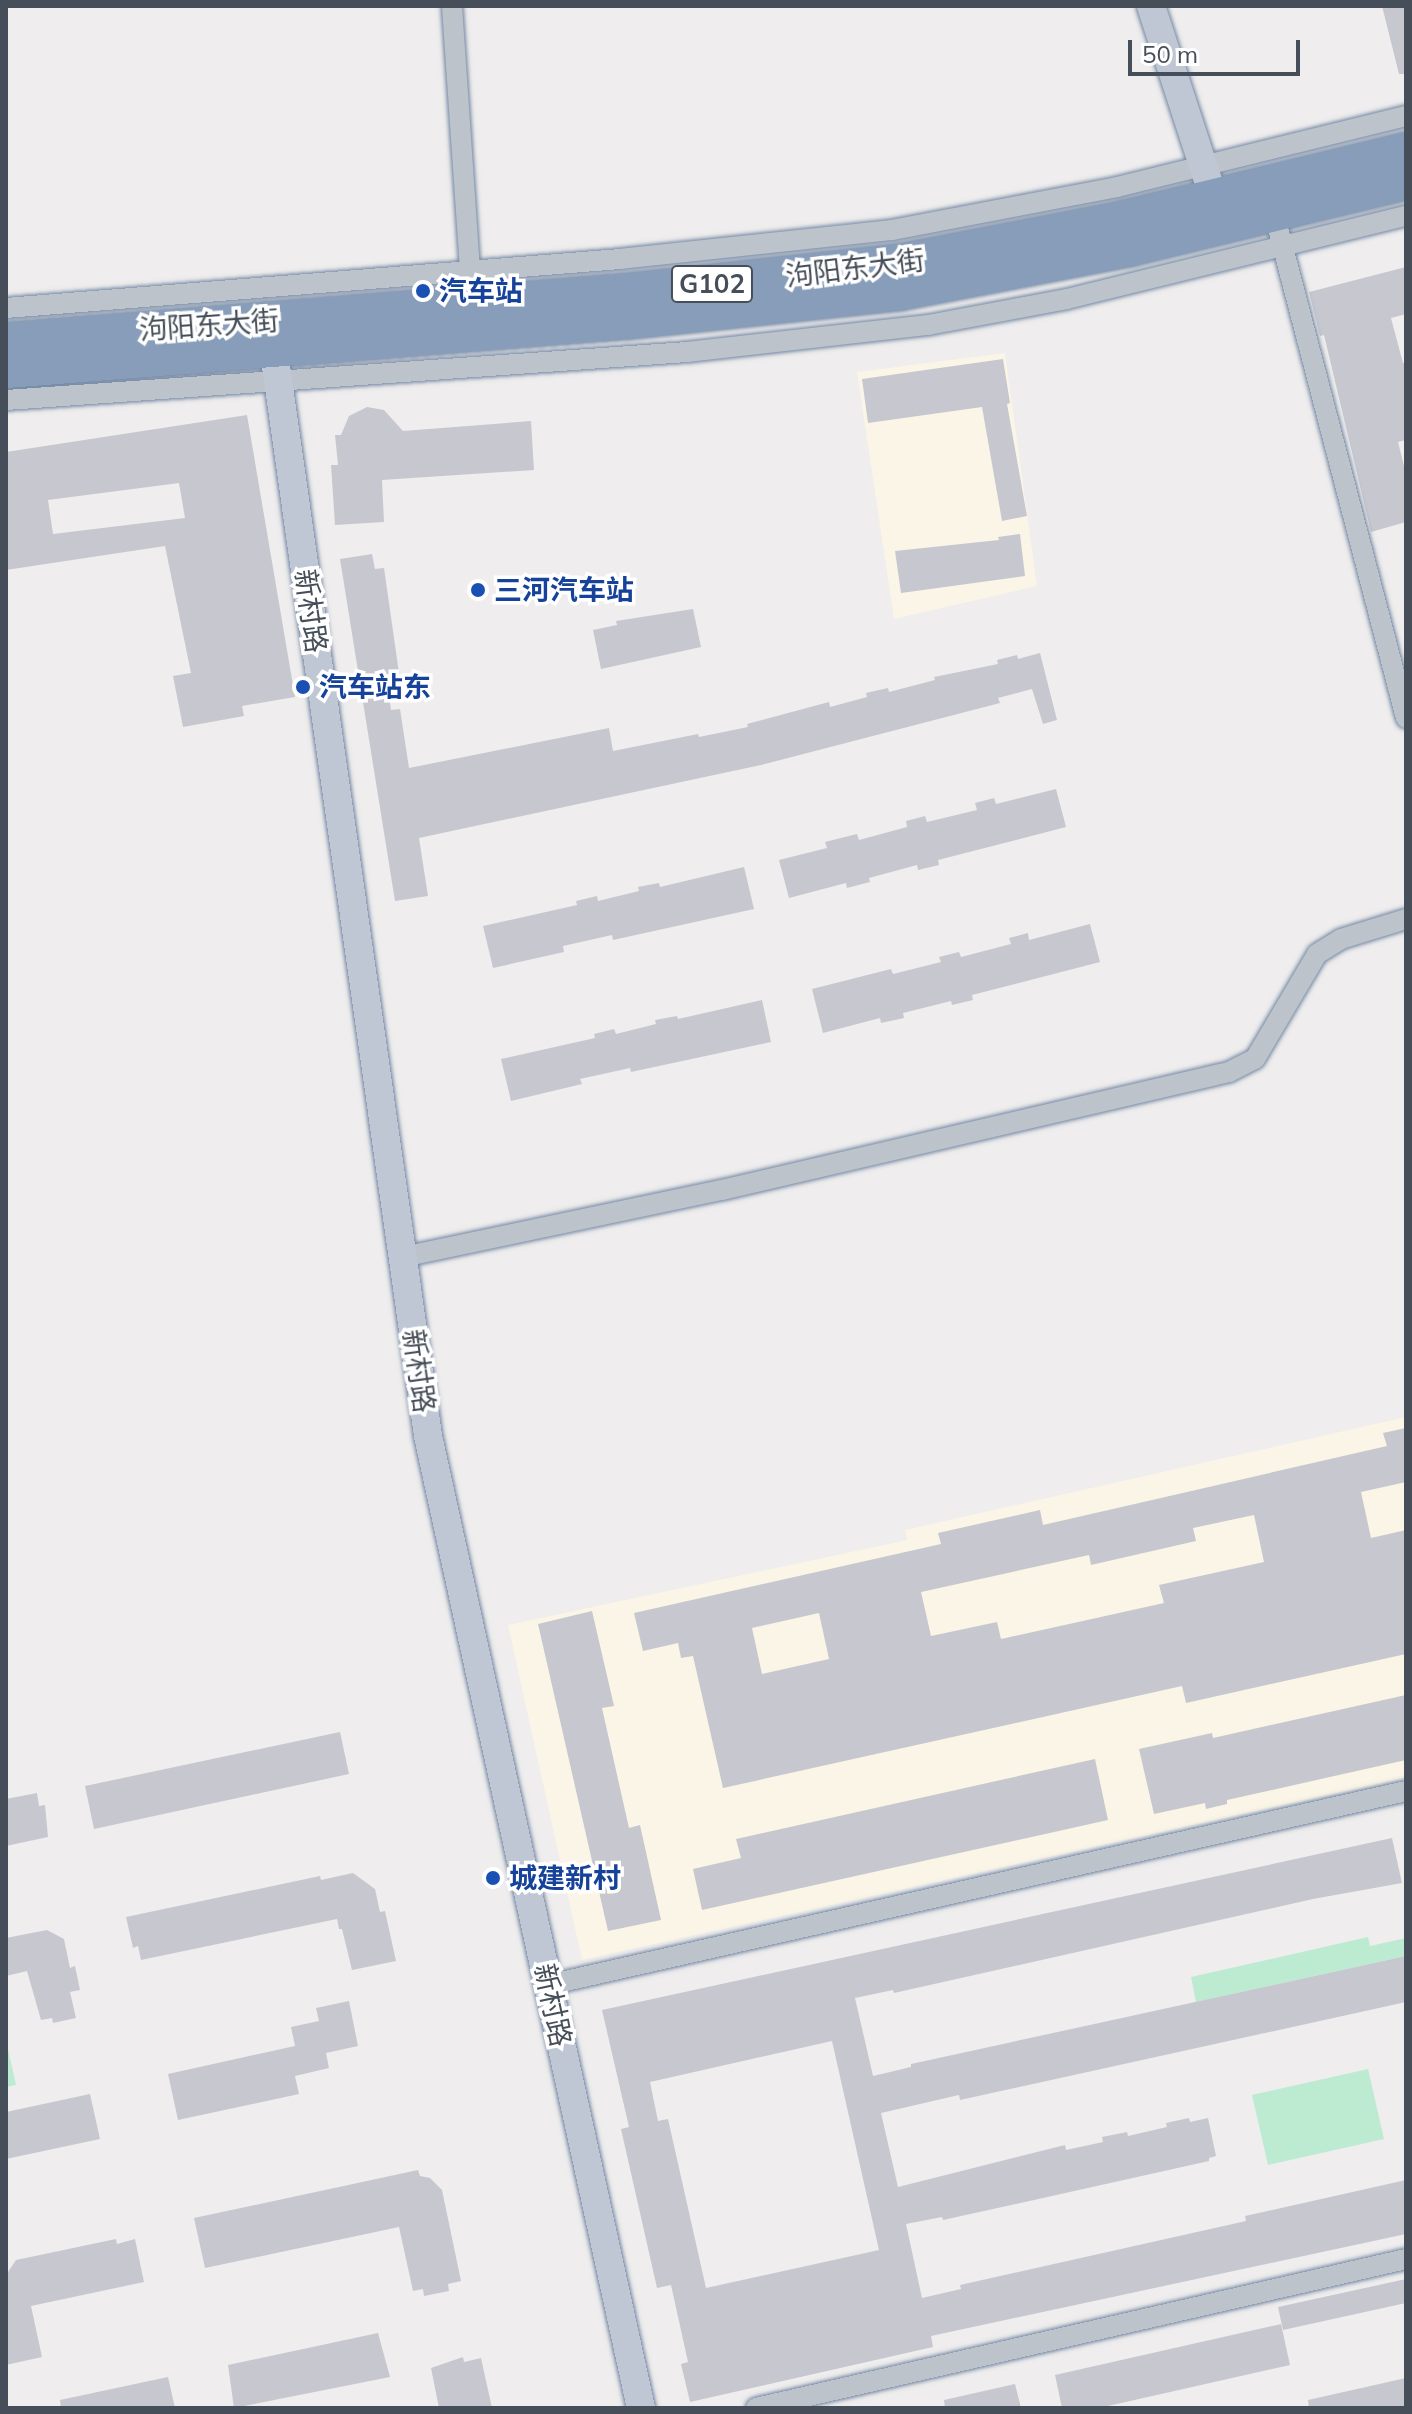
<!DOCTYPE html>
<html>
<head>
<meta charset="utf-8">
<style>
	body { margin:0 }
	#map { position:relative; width:1412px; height:2414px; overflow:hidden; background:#efeded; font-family:Mulish,"Noto Sans SC",sans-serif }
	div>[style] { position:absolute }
	.commercial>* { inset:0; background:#faf5e6 }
	.green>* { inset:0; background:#bdebd1 }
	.building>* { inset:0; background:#c7c8cf }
	.roads { filter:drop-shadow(0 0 2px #7388a4) drop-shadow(0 0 2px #7388a4) }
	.street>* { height:20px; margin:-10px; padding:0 10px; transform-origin:10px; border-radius:10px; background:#bcc3cb }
	.secondary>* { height:28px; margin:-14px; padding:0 14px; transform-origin:14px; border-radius:14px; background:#bec7d3 }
	.highway>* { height:38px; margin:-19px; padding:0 19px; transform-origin:19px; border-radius:19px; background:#879db9 }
	.dots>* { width:22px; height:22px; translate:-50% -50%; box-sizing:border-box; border:4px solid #fff; border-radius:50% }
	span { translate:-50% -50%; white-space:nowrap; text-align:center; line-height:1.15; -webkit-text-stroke:7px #fff; paint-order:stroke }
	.shield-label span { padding:2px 6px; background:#fff; border:2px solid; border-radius:6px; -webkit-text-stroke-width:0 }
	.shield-label { font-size:26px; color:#464f59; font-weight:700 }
	.street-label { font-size:28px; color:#464f59 }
	.transit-label { font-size:28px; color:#164399; font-weight:700 }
	.left { translate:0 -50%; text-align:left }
	.frame { position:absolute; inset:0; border:8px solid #464f59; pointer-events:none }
	.scale { position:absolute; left:1128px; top:40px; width:172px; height:36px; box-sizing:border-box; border:4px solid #464f59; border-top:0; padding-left:10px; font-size:24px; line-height:28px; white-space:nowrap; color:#464f59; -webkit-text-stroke:6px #fff; paint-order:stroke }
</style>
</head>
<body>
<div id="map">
	<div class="commercial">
		<div style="clip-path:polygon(1005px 353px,1037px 586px,894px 619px,857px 372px)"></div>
		<div style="clip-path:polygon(1406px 1417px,1406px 1778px,582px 1960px,508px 1625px,907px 1540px,905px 1530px)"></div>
	</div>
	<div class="green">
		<div style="clip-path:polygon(1368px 1937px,1370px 1946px,1406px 1938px,1406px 1956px,1196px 2002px,1191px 1977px)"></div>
		<div style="clip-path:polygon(6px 2040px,16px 2085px,6px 2087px)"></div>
		<div style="clip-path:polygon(1368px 2069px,1384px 2139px,1268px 2165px,1252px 2095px)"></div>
	</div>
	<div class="building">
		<div style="clip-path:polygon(1382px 6px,1406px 6px,1406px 74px,1399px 74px)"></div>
		<div style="clip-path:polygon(1406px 267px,1406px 314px,1391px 318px,1403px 363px,1406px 363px,1406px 440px,1398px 442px,1406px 474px,1406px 522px,1371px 532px,1324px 335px,1320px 336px,1309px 292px)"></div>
		<div style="clip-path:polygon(1003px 359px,1010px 403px,1007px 404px,1027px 516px,1002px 521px,982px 407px,868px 423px,862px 379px)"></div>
		<div style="clip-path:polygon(367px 407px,384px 410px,403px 431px,531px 421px,534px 470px,382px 480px,384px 522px,335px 525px,331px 465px,338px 465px,335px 435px,341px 435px,349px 416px)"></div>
		<div style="clip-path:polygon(evenodd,247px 415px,295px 697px,242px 706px,244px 716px,183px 727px,173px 676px,191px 673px,165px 546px,6px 570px,6px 452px,247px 415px,179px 483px,185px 518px,53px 534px,48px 500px,179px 483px)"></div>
		<div style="clip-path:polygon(1020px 534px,1025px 576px,901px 593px,895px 551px,999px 540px,998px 537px)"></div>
		<div style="clip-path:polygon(372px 554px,375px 569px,384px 568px,399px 673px,386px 675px,391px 710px,400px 709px,409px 768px,609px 728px,613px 751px,698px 734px,699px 737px,748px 727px,747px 724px,829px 702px,830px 707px,867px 697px,866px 693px,888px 688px,889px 692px,935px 680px,934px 677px,998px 664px,997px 660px,1017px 655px,1018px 659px,1040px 653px,1057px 720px,1043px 724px,1032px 689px,998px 698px,1000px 703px,761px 765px,419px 838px,428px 896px,395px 901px,340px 559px)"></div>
		<div style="clip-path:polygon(693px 609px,701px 647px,601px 669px,593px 630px,617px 625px,616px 621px)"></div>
		<div style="clip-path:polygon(1056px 789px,1066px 827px,938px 860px,939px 865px,918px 870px,917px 865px,869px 878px,870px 882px,847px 888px,846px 883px,789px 898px,779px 860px,827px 848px,825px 842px,857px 834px,859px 840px,907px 827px,906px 821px,925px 816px,927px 822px,977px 810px,975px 803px,994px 798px,996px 804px)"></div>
		<div style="clip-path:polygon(744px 867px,754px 909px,613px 940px,612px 935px,563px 946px,564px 952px,493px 968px,483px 926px,577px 905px,576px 901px,597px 896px,598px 901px,639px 891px,638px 887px,659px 883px,660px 887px)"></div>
		<div style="clip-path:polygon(1090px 924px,1100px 962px,972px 995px,973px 1000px,952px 1005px,951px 1001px,903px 1013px,904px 1018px,881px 1023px,880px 1018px,823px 1033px,812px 989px,891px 969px,893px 974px,941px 962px,939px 957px,959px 952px,961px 957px,1011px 944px,1009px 938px,1028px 933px,1029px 940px)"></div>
		<div style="clip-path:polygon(762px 1000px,771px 1042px,631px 1072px,630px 1068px,580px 1079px,582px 1084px,511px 1101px,501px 1059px,595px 1038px,594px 1034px,614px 1029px,616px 1034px,656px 1024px,655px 1020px,677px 1016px,678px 1019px)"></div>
		<div style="clip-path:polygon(evenodd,1406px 1428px,1406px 1482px,1361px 1492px,1371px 1538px,1406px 1530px,1406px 1654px,1186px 1703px,1182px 1686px,723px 1788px,693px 1656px,681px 1658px,678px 1643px,643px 1651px,634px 1613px,941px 1544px,938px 1533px,1040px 1510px,1043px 1525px,1387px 1446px,1383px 1433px,1406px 1428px,1254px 1515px,1264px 1562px,1159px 1585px,1164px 1603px,1001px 1639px,997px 1622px,931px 1636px,921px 1592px,1089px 1555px,1091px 1565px,1196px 1541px,1193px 1528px,1254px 1515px,1406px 1428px,819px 1613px,829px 1659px,762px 1674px,752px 1628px,819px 1613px)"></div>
		<div style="clip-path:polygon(592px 1611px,614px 1706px,602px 1708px,629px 1828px,640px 1825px,661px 1920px,608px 1931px,538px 1624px)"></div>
		<div style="clip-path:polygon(1406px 1695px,1406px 1760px,1227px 1800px,1227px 1804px,1206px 1809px,1205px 1803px,1154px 1814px,1139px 1749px,1212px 1733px,1213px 1738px)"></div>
		<div style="clip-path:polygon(340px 1732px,349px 1774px,94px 1829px,85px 1786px)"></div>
		<div style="clip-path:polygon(1095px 1759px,1108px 1820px,702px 1910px,693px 1869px,741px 1858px,736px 1839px)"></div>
		<div style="clip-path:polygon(37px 1793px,39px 1806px,45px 1805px,48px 1837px,6px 1846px,6px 1799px)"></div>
		<div style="clip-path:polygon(evenodd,1392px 1838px,1402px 1883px,1313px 1899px,894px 1993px,893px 1990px,855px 1998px,873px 2076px,911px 2067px,911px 2064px,1406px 1956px,1406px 2002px,960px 2100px,959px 2095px,881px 2113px,898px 2187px,1065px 2145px,1066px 2150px,1103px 2142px,1102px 2137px,1127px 2132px,1128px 2136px,1167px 2127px,1166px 2123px,1189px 2118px,1190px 2122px,1208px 2118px,1216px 2156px,1209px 2158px,1209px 2161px,1025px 2202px,943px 2220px,942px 2217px,906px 2224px,922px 2298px,961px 2289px,960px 2285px,1246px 2221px,1245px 2216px,1406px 2180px,1406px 2234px,931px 2336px,933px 2347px,690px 2402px,681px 2364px,688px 2362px,671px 2285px,657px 2288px,621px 2129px,629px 2127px,602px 2010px,1392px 1838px,832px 2041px,879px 2250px,706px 2288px,668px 2119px,658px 2121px,650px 2082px,832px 2041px)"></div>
		<div style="clip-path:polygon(353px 1873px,375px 1889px,380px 1912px,385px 1911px,396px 1961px,352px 1970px,342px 1929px,339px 1929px,337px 1919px,141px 1960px,138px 1946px,133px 1948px,126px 1917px,320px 1876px,321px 1880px)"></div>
		<div style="clip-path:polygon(47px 1930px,64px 1939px,70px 1968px,75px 1966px,80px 1990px,70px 1992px,76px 2018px,53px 2023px,52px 2018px,41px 2020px,27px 1971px,6px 1976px,6px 1938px)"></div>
		<div style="clip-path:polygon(349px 2001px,358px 2046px,326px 2053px,329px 2068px,295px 2076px,299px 2094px,178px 2120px,168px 2074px,295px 2046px,291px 2027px,319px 2021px,316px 2008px)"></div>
		<div style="clip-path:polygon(90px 2094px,100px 2139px,6px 2159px,6px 2112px)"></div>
		<div style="clip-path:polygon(418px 2170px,420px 2176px,430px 2178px,442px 2190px,461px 2281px,448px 2284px,449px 2291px,424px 2296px,423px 2289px,413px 2291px,399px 2227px,205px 2268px,194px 2218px)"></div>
		<div style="clip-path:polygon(116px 2239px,117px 2244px,135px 2239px,144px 2282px,31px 2306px,42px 2357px,6px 2365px,6px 2275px,16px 2260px)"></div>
		<div style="clip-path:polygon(1406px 2279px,1406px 2303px,1283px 2330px,1278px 2307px)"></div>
		<div style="clip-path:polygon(1281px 2324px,1290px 2365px,1099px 2408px,1062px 2408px,1055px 2375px)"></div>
		<div style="clip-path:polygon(378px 2333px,390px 2377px,234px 2408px,228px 2365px)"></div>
		<div style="clip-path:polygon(463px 2357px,464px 2362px,481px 2358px,492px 2408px,439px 2408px,431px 2368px)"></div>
		<div style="clip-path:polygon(168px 2377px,175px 2408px,61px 2408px,60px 2400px)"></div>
		<div style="clip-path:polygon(1406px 2378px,1406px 2408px,1309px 2408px,1308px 2400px)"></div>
		<div style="clip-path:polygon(1015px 2384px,1021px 2408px,945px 2408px,944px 2400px)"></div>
	</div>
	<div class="roads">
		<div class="street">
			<div style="left:452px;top:6px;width:266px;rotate:86.1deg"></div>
			<div style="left:1274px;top:213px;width:522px;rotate:75.35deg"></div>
			<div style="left:6px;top:308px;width:616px;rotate:-4.56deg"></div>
			<div style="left:620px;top:259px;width:274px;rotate:-6.1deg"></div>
			<div style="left:892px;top:230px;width:229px;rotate:-10.8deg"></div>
			<div style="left:1117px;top:187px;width:298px;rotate:-13.8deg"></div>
			<div style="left:6px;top:400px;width:683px;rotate:-4.03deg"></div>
			<div style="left:687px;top:352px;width:243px;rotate:-6.4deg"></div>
			<div style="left:928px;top:325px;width:141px;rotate:-10.6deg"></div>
			<div style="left:1067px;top:299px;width:349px;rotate:-13.8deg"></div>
			<div style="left:403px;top:1257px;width:326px;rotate:-11.9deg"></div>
			<div style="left:722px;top:1190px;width:521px;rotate:-13.1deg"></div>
			<div style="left:1229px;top:1072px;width:29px;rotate:-27deg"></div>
			<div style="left:1255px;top:1059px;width:122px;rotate:-59.4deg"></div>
			<div style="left:1317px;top:954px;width:28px;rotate:-32deg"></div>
			<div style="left:1341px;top:939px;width:68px;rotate:-17.1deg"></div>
			<div style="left:548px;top:1985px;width:880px;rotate:-12.74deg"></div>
			<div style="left:756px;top:2408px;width:667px;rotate:-12.91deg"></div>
		</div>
		<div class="secondary">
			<div style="left:1151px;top:6px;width:203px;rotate:71.9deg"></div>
			<div style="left:271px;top:331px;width:1116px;rotate:81.91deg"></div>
			<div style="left:428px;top:1436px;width:995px;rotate:77.64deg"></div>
		</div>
		<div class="highway">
			<div style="left:6px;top:342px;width:619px;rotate:-4.54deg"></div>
			<div style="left:623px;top:293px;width:275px;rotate:-6.1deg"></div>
			<div style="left:896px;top:264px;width:232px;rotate:-10.9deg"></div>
			<div style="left:1124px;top:220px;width:290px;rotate:-13.6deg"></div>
			<div style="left:6px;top:369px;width:622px;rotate:-4.52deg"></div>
			<div style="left:626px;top:320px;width:276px;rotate:-6deg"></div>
			<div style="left:900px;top:291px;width:234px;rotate:-10.8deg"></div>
			<div style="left:1130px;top:247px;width:284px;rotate:-13.6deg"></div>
		</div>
	</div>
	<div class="dots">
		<div style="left:423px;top:291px;background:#1a4fb4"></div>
		<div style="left:478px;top:590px;background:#1a4fb4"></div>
		<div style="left:303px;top:687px;background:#1a4fb4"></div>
		<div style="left:493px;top:1878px;background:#1a4fb4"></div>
	</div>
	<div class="shield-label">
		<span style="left:712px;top:284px">G102</span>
	</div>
	<div class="street-label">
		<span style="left:855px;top:268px;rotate:-7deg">泃阳东大街</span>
		<span style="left:209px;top:325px;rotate:-4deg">泃阳东大街</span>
		<span style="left:311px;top:611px;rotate:82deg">新村路</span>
		<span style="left:419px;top:1371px;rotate:82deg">新村路</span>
		<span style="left:553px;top:2005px;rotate:78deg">新村路</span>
	</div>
	<div class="transit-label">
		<span class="left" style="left:439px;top:291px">汽车站</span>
		<span class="left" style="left:494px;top:590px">三河汽车站</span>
		<span class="left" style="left:319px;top:687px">汽车站东</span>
		<span class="left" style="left:509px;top:1878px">城建新村</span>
	</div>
	<div class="frame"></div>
	<div class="scale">50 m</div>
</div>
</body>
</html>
